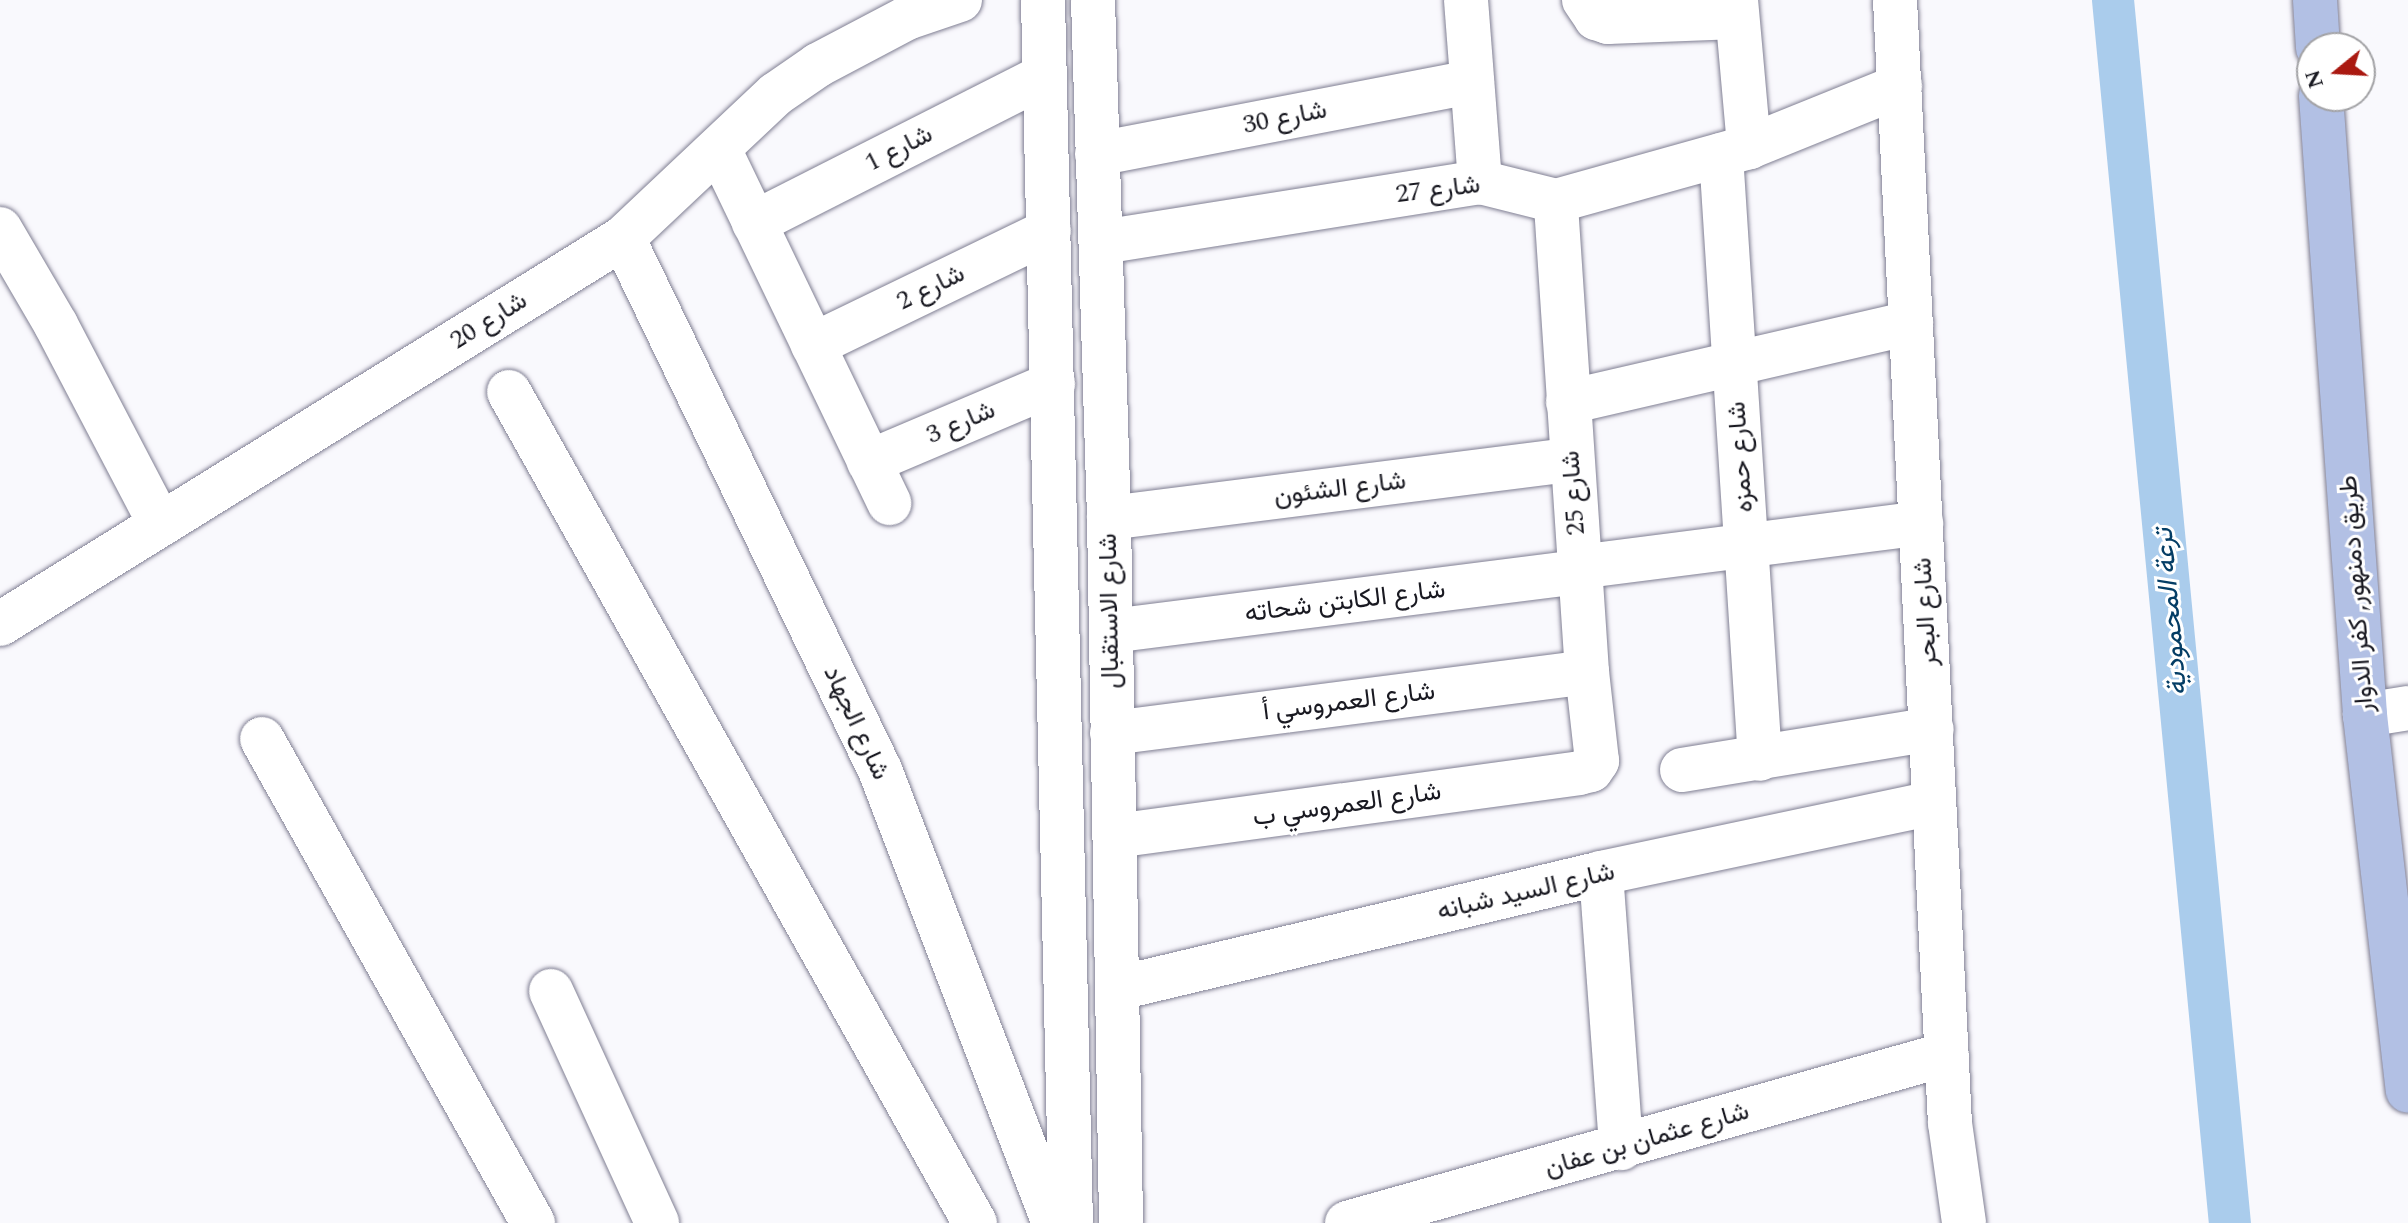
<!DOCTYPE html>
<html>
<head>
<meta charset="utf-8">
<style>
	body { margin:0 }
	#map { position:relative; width:2408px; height:1223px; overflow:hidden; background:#f9f9fd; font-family:Spectral,Vazirmatn,serif }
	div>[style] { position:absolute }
	.canal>* { height:42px; margin:-21px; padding:0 21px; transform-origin:21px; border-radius:21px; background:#aaccec }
	.roads { filter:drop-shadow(0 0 2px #807f93) drop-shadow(0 0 2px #807f93) }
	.minor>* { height:44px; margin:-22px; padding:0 22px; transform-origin:22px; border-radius:22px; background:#fff }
	.major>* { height:44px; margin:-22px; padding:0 22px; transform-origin:22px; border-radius:22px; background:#b2c0e4 }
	span { translate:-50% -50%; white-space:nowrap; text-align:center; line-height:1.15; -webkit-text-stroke:6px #fff; paint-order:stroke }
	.street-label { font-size:26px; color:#191921 }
	.water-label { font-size:28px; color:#043d65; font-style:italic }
	.north { position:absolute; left:2296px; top:32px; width:80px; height:80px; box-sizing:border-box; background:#fff; border:2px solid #a3a3a6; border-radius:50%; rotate:252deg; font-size:22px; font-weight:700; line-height:32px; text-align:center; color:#191921 }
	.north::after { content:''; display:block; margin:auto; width:28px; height:36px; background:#aa1911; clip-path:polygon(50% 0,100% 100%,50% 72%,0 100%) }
</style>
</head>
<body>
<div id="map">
	<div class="canal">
		<div style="left:2113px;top:0;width:1229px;rotate:84.54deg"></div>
	</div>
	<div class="roads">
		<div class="minor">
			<div style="left:1043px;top:0;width:1223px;rotate:88.69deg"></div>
			<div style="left:1093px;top:0;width:518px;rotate:88.23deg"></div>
			<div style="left:1109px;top:518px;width:705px;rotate:89.02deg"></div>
			<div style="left:1466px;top:0;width:183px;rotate:85.6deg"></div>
			<div style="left:1584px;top:0;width:22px;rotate:56deg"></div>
			<div style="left:1596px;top:18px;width:13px;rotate:18deg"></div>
			<div style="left:1608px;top:22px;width:129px;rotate:-2.2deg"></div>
			<div style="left:1736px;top:0;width:148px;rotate:84.9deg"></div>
			<div style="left:1895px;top:0;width:1124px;rotate:87.2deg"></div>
			<div style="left:1950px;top:1123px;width:101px;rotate:82deg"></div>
			<div style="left:719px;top:149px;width:393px;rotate:64.3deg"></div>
			<div style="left:1097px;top:154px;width:382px;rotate:-10.9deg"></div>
			<div style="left:1721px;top:155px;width:605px;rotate:86.31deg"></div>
			<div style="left:754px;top:223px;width:325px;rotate:-26.9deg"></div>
			<div style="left:0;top:229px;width:111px;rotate:59.7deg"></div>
			<div style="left:56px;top:325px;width:225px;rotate:62.4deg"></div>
			<div style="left:623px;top:238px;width:591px;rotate:64.22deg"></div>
			<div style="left:880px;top:770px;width:485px;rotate:69deg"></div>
			<div style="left:1102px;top:242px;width:383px;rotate:-9deg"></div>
			<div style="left:1480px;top:182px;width:78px;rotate:14deg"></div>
			<div style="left:1556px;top:201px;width:200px;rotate:-15.6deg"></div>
			<div style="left:1749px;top:147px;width:163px;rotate:-22deg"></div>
			<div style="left:813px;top:345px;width:262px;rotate:-25.8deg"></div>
			<div style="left:509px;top:392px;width:953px;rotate:60.72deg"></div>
			<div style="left:1568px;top:402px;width:352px;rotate:-13deg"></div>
			<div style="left:869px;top:462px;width:200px;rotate:-23deg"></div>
			<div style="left:1109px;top:518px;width:466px;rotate:-7.2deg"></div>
			<div style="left:1579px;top:567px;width:345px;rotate:-7.3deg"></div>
			<div style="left:0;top:624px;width:733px;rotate:-31.78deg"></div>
			<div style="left:623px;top:238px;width:210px;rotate:-43.3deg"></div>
			<div style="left:776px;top:94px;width:51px;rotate:-34.6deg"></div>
			<div style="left:818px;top:65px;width:101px;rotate:-27.8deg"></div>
			<div style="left:907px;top:18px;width:56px;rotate:-18.8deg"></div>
			<div style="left:1111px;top:631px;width:472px;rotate:-7.2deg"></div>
			<div style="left:2365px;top:715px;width:44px;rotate:-9.2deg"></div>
			<div style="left:1112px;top:733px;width:479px;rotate:-7.3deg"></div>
			<div style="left:262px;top:739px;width:555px;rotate:60.75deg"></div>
			<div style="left:1682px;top:770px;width:253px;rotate:-9.3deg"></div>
			<div style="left:1115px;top:836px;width:468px;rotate:-7.7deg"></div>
			<div style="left:1579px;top:773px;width:12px;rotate:-14deg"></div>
			<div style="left:1591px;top:770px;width:11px;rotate:-56deg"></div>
			<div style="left:1597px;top:761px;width:90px;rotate:-96.4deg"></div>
			<div style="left:1587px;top:672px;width:472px;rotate:-93.8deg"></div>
			<div style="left:1601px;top:873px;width:276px;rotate:85.8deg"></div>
			<div style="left:1119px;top:988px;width:496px;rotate:-13.4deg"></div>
			<div style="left:1601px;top:873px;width:340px;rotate:-11.9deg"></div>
			<div style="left:551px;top:991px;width:255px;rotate:65.4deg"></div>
			<div style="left:1347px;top:1223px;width:623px;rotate:-15.73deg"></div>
		</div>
		<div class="major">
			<div style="left:2315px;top:0;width:48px;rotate:86.4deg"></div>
			<div style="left:2321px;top:96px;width:621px;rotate:85.93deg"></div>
			<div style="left:2365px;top:715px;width:378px;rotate:83.5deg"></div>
		</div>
	</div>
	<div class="street-label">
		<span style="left:1285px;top:118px;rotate:-11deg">شارع 30</span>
		<span style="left:899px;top:149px;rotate:-27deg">شارع 1</span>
		<span style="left:1438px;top:190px;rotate:-7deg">شارع 27</span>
		<span style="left:931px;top:288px;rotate:-26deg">شارع 2</span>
		<span style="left:489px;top:321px;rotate:-32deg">شارع 20</span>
		<span style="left:961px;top:423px;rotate:-23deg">شارع 3</span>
		<span style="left:1741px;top:457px;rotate:-94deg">شارع حمزه</span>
		<span style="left:1340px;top:489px;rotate:-7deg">شارع الشئون</span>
		<span style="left:1574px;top:493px;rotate:-94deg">شارع 25</span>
		<span style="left:2357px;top:594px;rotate:-94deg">طريق دمنهور, كفر الدوار</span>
		<span style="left:1345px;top:602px;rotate:-7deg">شارع الكابتن شحاته</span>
		<span style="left:1110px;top:611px;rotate:-91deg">شارع الاستقبال</span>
		<span style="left:1926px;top:612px;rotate:-93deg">شارع البحر</span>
		<span style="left:1349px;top:702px;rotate:-7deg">شارع العمروسي أ</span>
		<span style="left:856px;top:723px;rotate:65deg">شارع الجهاد</span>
		<span style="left:1347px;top:805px;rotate:-8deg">شارع العمروسي ب</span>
		<span style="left:1526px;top:892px;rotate:-13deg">شارع السيد شبانه</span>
		<span style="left:1647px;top:1140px;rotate:-16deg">شارع عثمان بن عفان</span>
	</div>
	<div class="water-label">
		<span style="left:2171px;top:612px;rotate:-95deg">ترعة المحمودية</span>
	</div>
	<div class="north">N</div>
</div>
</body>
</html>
